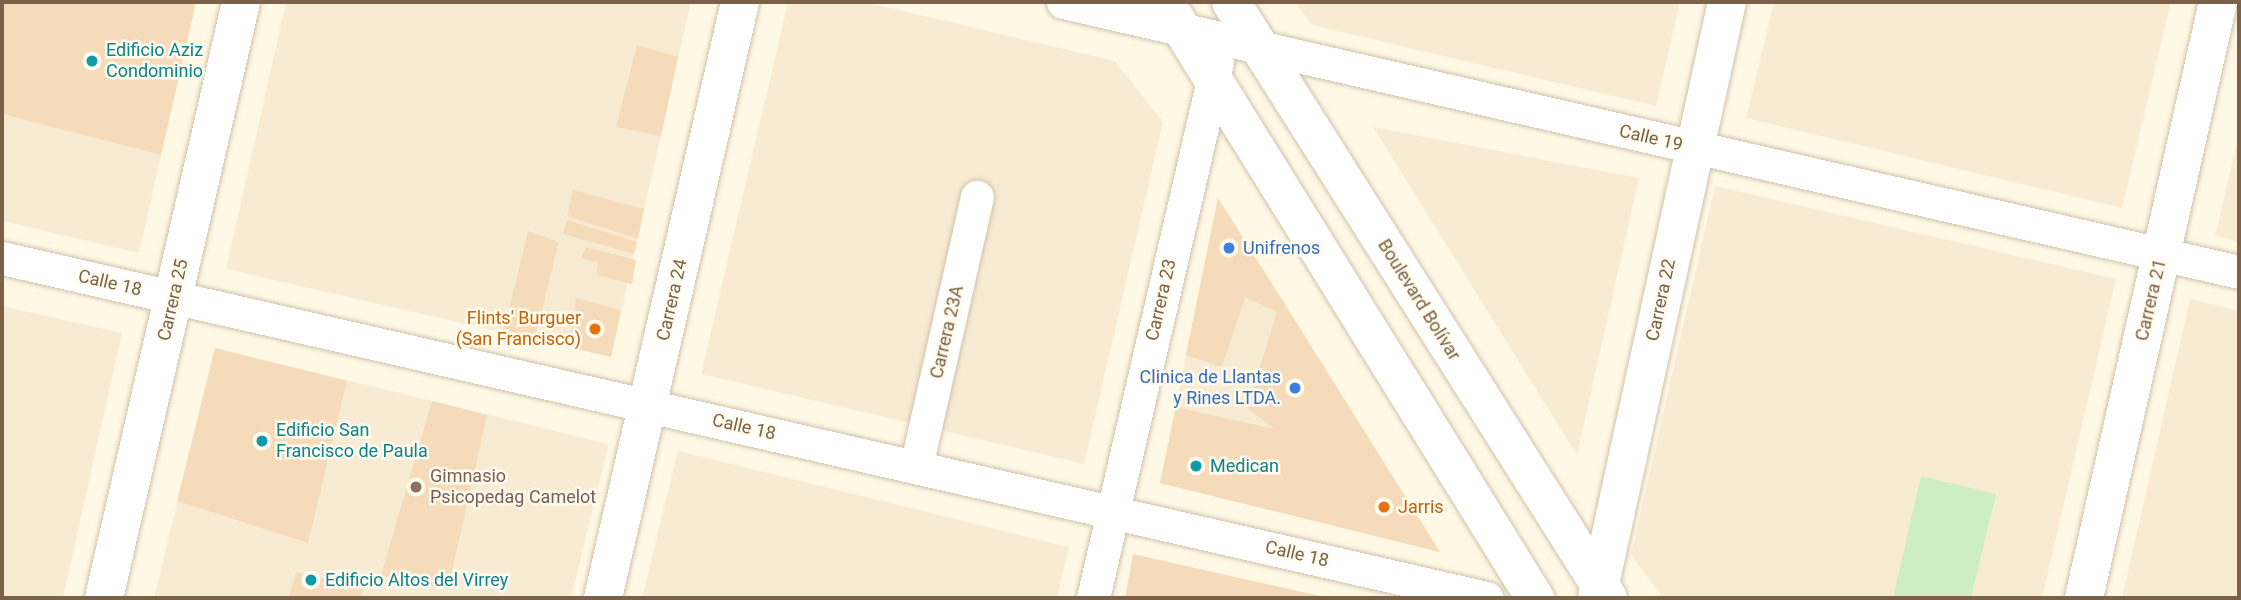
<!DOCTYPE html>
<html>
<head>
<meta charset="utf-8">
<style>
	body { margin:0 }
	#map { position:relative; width:2241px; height:600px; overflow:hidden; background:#fef8e5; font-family:Roboto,sans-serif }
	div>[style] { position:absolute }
	.residential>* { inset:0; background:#f7ecd3 }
	.green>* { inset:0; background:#cdedc2 }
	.building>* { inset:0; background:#f6dbba }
	.roads { filter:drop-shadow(0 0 2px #d1c1a9) drop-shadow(0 0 2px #d1c1a9) }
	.minor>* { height:33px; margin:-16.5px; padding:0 16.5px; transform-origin:16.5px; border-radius:16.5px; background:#fff }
	.tertiary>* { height:38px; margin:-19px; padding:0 19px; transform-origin:19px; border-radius:19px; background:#fff }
	.secondary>* { height:38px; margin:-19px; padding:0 19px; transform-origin:19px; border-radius:19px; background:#fff }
	.dots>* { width:19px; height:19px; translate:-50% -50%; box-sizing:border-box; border:4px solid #fffbed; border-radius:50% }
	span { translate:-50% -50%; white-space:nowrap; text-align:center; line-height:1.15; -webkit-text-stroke:5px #fffbed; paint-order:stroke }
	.culture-label { font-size:18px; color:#0d838f }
	.left { translate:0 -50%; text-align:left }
	.street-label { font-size:18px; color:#7a6147 }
	.shop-label { font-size:18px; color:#366cbe }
	.right { translate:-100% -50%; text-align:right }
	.food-label { font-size:18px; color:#c56008 }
	.education-label { font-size:18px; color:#785e54 }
	.frame { position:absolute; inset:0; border:4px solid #7a6147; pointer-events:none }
</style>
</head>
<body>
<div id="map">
	<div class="residential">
		<div style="clip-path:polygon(2px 2px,196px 2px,139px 253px,2px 221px)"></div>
		<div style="clip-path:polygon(286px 2px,691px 2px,611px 357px,226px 269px)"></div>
		<div style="clip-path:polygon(788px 2px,865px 2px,1115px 61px,1163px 122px,1084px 464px,701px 374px)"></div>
		<div style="clip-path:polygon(1295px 2px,1680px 2px,1656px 106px,1312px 25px)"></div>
		<div style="clip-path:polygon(1774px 2px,2171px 2px,2122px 208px,1746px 118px)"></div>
		<div style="clip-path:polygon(1373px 127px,1639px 178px,1577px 455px)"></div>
		<div style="clip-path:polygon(2239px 135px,2239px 242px,2215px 236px)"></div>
		<div style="clip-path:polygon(1715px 186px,2116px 279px,2042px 598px,1663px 598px,1631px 555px)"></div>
		<div style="clip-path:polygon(1218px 198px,1440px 552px,1160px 483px)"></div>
		<div style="clip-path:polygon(2190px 299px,2239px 311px,2239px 598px,2122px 598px)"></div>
		<div style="clip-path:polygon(2px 306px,122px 333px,63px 598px,2px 598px)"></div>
		<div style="clip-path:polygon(215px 348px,609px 444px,571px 598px,154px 598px)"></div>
		<div style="clip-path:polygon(678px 451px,1069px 547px,1057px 598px,642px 598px)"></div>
	</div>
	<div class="green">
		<div style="clip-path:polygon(1921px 476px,1996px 494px,1971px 598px,1893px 598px)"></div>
	</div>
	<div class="building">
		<div style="clip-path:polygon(3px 2px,196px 2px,161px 155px,2px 114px)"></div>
		<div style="clip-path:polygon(637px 45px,678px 57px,661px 136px,616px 127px)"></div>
		<div style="clip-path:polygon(573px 190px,644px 209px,638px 239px,567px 216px)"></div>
		<div style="clip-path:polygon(1218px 198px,1281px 298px,1440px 552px,1160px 483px,1176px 407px,1274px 429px,1247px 408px,1277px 312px,1245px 297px,1222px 367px,1186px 355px)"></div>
		<div style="clip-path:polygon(567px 220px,637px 242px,634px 254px,563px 234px)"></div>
		<div style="clip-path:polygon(528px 231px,559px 242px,535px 337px,504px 330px)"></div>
		<div style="clip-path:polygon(586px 247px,636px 260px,632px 284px,596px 275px,598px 263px,581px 258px)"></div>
		<div style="clip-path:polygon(576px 298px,621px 310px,611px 357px,569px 347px)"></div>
		<div style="clip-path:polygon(215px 348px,347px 381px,308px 543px,177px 501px)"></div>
		<div style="clip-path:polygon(432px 401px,487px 415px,448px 589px,381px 575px)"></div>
		<div style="clip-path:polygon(1133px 554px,1325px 597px,1325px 598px,1125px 598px)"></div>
		<div style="clip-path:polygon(296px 572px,363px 589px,360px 598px,289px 598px)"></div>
	</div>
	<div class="roads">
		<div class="minor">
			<div style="left:1063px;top:2px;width:1207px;rotate:12.93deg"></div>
			<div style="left:2px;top:258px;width:1523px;rotate:12.9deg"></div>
			<div style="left:916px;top:467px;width:277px;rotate:-77.3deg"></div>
			<div style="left:1093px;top:598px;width:550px;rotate:-76.97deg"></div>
		</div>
		<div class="tertiary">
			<div style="left:104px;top:598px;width:612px;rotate:-77.05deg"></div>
			<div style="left:603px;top:598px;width:612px;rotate:-77.05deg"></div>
			<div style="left:1597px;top:598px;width:610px;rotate:-77.7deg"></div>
			<div style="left:2084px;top:598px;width:611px;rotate:-77.33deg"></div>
		</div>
		<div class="secondary">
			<div style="left:1165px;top:2px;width:702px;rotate:58.17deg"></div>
			<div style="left:1231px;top:2px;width:705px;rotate:57.68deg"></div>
		</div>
	</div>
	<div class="dots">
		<div style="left:92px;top:61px;background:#0f9aa8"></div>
		<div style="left:1229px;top:248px;background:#3f7fe0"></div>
		<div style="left:595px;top:329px;background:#e8710a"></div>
		<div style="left:1295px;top:388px;background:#3f7fe0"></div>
		<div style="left:262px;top:441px;background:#0f9aa8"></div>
		<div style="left:1196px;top:466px;background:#0f9aa8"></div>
		<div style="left:416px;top:487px;background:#8d6e63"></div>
		<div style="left:1384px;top:507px;background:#e8710a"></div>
		<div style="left:311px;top:580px;background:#0f9aa8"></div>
	</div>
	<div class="culture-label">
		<span class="left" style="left:106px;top:61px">Edificio Aziz<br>Condominio</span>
		<span class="left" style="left:276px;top:441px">Edificio San<br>Francisco de Paula</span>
		<span class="left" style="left:1210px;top:466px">Medican</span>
		<span class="left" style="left:325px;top:580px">Edificio Altos del Virrey</span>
	</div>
	<div class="street-label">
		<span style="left:1651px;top:138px;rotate:13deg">Calle 19</span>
		<span style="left:110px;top:283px;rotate:13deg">Calle 18</span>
		<span style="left:173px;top:300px;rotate:-77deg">Carrera 25</span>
		<span style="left:672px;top:300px;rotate:-77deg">Carrera 24</span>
		<span style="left:1161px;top:300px;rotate:-77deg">Carrera 23</span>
		<span style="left:1419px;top:300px;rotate:58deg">Boulevard Bolívar</span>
		<span style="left:1661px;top:300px;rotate:-78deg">Carrera 22</span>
		<span style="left:2151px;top:300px;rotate:-77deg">Carrera 21</span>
		<span style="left:947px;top:332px;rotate:-77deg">Carrera 23A</span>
		<span style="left:744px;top:427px;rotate:13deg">Calle 18</span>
		<span style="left:1297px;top:554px;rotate:13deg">Calle 18</span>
	</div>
	<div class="shop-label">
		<span class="left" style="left:1243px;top:248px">Unifrenos</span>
		<span class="right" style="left:1281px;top:388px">Clinica de Llantas<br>y Rines LTDA.</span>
	</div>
	<div class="food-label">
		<span class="right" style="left:581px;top:329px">Flints' Burguer<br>(San Francisco)</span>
		<span class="left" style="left:1398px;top:507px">Jarris</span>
	</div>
	<div class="education-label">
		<span class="left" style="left:430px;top:487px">Gimnasio<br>Psicopedag Camelot</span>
	</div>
	<div class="frame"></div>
</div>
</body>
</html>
